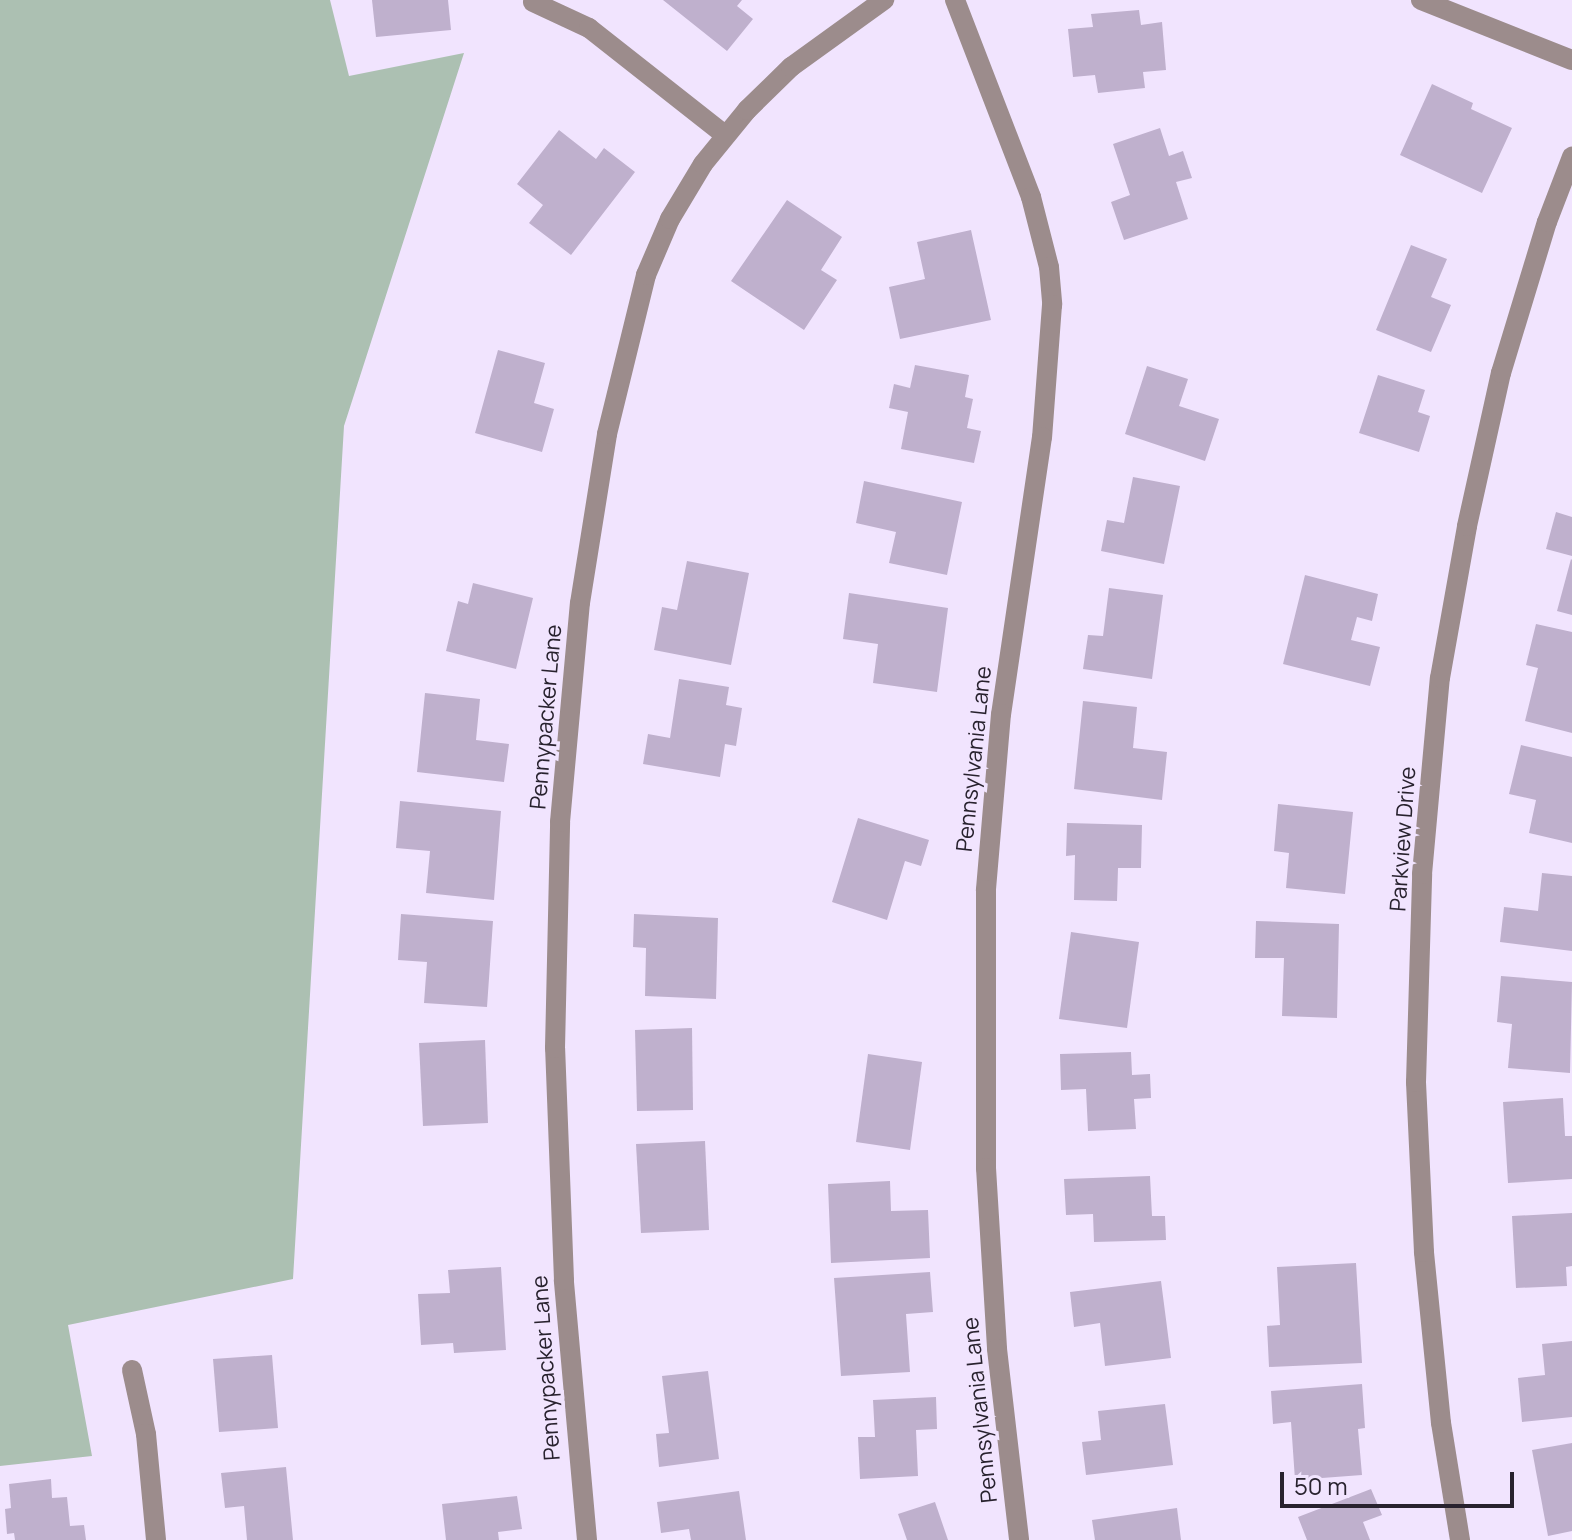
<!DOCTYPE html>
<html>
<head>
<meta charset="utf-8">
<style>
	body { margin:0 }
	#map { position:relative; width:1572px; height:1540px; overflow:hidden; background:#f1e4fe; font-family:Manrope,sans-serif }
	div>[style] { position:absolute }
	.green>* { inset:0; background:#acc0b2 }
	.building>* { inset:0; background:#bfb0cd }
	.minor>* { height:20px; margin:-10px; padding:0 10px; transform-origin:10px; border-radius:10px; background:#9c8c8c }
	.tertiary>* { height:20px; margin:-10px; padding:0 10px; transform-origin:10px; border-radius:10px; background:#9c8c8c }
	span { translate:-50% -50%; white-space:nowrap; text-align:center; line-height:1.15; -webkit-text-stroke:7px #f1e4fe; paint-order:stroke }
	.street-label { font-size:22px; color:#28222e }
	.scale { position:absolute; left:1280px; top:1472px; width:234px; height:36px; box-sizing:border-box; border:4px solid #28222e; border-top:0; padding-left:10px; font-size:24px; line-height:28px; white-space:nowrap; color:#28222e; -webkit-text-stroke:6px #f1e4fe; paint-order:stroke }
</style>
</head>
<body>
<div id="map">
	<div class="green">
		<div style="clip-path:polygon(0 0,330px 0,349px 76px,464px 53px,344px 426px,293px 1279px,68px 1325px,92px 1456px,0 1466px)"></div>
	</div>
	<div class="building">
		<div style="clip-path:polygon(372px 0,448px 0,451px 30px,376px 37px)"></div>
		<div style="clip-path:polygon(663px 0,742px 0,737px 6px,753px 19px,727px 51px)"></div>
		<div style="clip-path:polygon(1139px 10px,1141px 25px,1162px 22px,1166px 70px,1143px 72px,1145px 88px,1098px 93px,1095px 75px,1073px 77px,1068px 29px,1093px 27px,1091px 14px)"></div>
		<div style="clip-path:polygon(1432px 84px,1473px 103px,1471px 109px,1512px 128px,1482px 193px,1400px 155px)"></div>
		<div style="clip-path:polygon(1160px 128px,1169px 156px,1183px 151px,1192px 178px,1176px 182px,1188px 219px,1124px 240px,1111px 202px,1130px 195px,1113px 144px)"></div>
		<div style="clip-path:polygon(559px 130px,596px 159px,604px 148px,635px 172px,571px 255px,529px 223px,543px 205px,517px 184px)"></div>
		<div style="clip-path:polygon(787px 200px,842px 237px,821px 270px,837px 280px,804px 330px,731px 281px)"></div>
		<div style="clip-path:polygon(971px 230px,991px 320px,900px 339px,889px 287px,925px 279px,917px 242px)"></div>
		<div style="clip-path:polygon(1411px 245px,1447px 259px,1431px 297px,1451px 305px,1431px 352px,1376px 330px)"></div>
		<div style="clip-path:polygon(498px 350px,545px 363px,534px 403px,554px 409px,542px 452px,475px 433px)"></div>
		<div style="clip-path:polygon(915px 365px,969px 375px,965px 397px,973px 399px,967px 428px,981px 431px,974px 463px,901px 449px,908px 412px,889px 408px,894px 384px,910px 388px)"></div>
		<div style="clip-path:polygon(1147px 366px,1188px 379px,1179px 406px,1219px 419px,1205px 461px,1125px 434px)"></div>
		<div style="clip-path:polygon(1378px 375px,1425px 390px,1418px 412px,1430px 416px,1419px 452px,1359px 433px)"></div>
		<div style="clip-path:polygon(1133px 477px,1180px 486px,1164px 564px,1101px 551px,1107px 520px,1124px 523px)"></div>
		<div style="clip-path:polygon(864px 481px,962px 502px,947px 575px,889px 563px,896px 532px,856px 523px)"></div>
		<div style="clip-path:polygon(1556px 512px,1572px 517px,1572px 556px,1546px 549px)"></div>
		<div style="clip-path:polygon(1571px 559px,1572px 560px,1572px 615px,1557px 611px)"></div>
		<div style="clip-path:polygon(687px 561px,749px 573px,731px 665px,654px 650px,662px 607px,677px 610px)"></div>
		<div style="clip-path:polygon(1305px 575px,1378px 594px,1372px 621px,1357px 617px,1351px 640px,1380px 647px,1370px 686px,1283px 664px)"></div>
		<div style="clip-path:polygon(473px 583px,533px 598px,516px 669px,446px 651px,458px 601px,468px 604px)"></div>
		<div style="clip-path:polygon(1109px 588px,1163px 595px,1152px 679px,1083px 669px,1088px 635px,1103px 636px)"></div>
		<div style="clip-path:polygon(849px 593px,948px 608px,937px 692px,873px 683px,878px 644px,843px 639px)"></div>
		<div style="clip-path:polygon(1536px 624px,1572px 632px,1572px 733px,1525px 721px,1538px 668px,1526px 665px)"></div>
		<div style="clip-path:polygon(679px 679px,729px 687px,726px 705px,742px 708px,736px 746px,725px 744px,720px 777px,643px 764px,648px 734px,670px 738px)"></div>
		<div style="clip-path:polygon(425px 693px,480px 699px,476px 740px,509px 744px,504px 782px,417px 772px)"></div>
		<div style="clip-path:polygon(1083px 701px,1137px 707px,1133px 748px,1167px 752px,1162px 800px,1074px 789px)"></div>
		<div style="clip-path:polygon(1521px 745px,1572px 757px,1572px 843px,1529px 833px,1536px 800px,1509px 794px)"></div>
		<div style="clip-path:polygon(400px 801px,501px 811px,494px 900px,426px 893px,430px 851px,396px 848px)"></div>
		<div style="clip-path:polygon(1278px 804px,1353px 812px,1345px 894px,1286px 888px,1289px 853px,1274px 851px)"></div>
		<div style="clip-path:polygon(858px 818px,929px 840px,921px 866px,905px 861px,887px 920px,832px 902px)"></div>
		<div style="clip-path:polygon(1067px 823px,1142px 825px,1141px 868px,1118px 868px,1117px 901px,1074px 900px,1075px 855px,1066px 856px)"></div>
		<div style="clip-path:polygon(1542px 873px,1572px 876px,1572px 951px,1500px 942px,1504px 907px,1538px 911px)"></div>
		<div style="clip-path:polygon(401px 914px,493px 921px,487px 1007px,424px 1003px,427px 962px,398px 960px)"></div>
		<div style="clip-path:polygon(634px 914px,718px 918px,716px 999px,645px 996px,646px 948px,633px 947px)"></div>
		<div style="clip-path:polygon(1256px 921px,1339px 924px,1337px 1018px,1282px 1016px,1284px 958px,1255px 958px)"></div>
		<div style="clip-path:polygon(1071px 932px,1139px 942px,1127px 1028px,1059px 1019px)"></div>
		<div style="clip-path:polygon(1501px 976px,1572px 982px,1570px 1073px,1508px 1068px,1512px 1024px,1497px 1022px)"></div>
		<div style="clip-path:polygon(692px 1028px,693px 1110px,637px 1111px,635px 1030px)"></div>
		<div style="clip-path:polygon(485px 1040px,488px 1123px,423px 1126px,419px 1043px)"></div>
		<div style="clip-path:polygon(1131px 1052px,1132px 1075px,1150px 1074px,1151px 1098px,1134px 1099px,1136px 1129px,1088px 1131px,1086px 1089px,1061px 1090px,1060px 1054px)"></div>
		<div style="clip-path:polygon(868px 1054px,922px 1062px,910px 1150px,856px 1142px)"></div>
		<div style="clip-path:polygon(1563px 1098px,1565px 1136px,1572px 1136px,1572px 1179px,1508px 1183px,1503px 1102px)"></div>
		<div style="clip-path:polygon(705px 1141px,709px 1230px,641px 1233px,636px 1144px)"></div>
		<div style="clip-path:polygon(1150px 1176px,1152px 1216px,1165px 1216px,1166px 1240px,1094px 1242px,1093px 1214px,1066px 1215px,1064px 1179px)"></div>
		<div style="clip-path:polygon(890px 1181px,891px 1211px,928px 1210px,930px 1258px,831px 1263px,828px 1184px)"></div>
		<div style="clip-path:polygon(1572px 1213px,1572px 1266px,1566px 1267px,1567px 1286px,1516px 1288px,1512px 1216px)"></div>
		<div style="clip-path:polygon(1356px 1263px,1362px 1363px,1269px 1367px,1267px 1326px,1280px 1325px,1277px 1267px)"></div>
		<div style="clip-path:polygon(501px 1267px,506px 1350px,454px 1353px,453px 1343px,421px 1345px,418px 1294px,450px 1293px,448px 1270px)"></div>
		<div style="clip-path:polygon(930px 1272px,933px 1312px,906px 1314px,910px 1372px,841px 1376px,834px 1278px)"></div>
		<div style="clip-path:polygon(1161px 1281px,1171px 1358px,1105px 1366px,1100px 1323px,1074px 1327px,1070px 1292px)"></div>
		<div style="clip-path:polygon(1572px 1341px,1572px 1417px,1522px 1422px,1518px 1378px,1545px 1375px,1542px 1344px)"></div>
		<div style="clip-path:polygon(272px 1355px,278px 1428px,219px 1432px,213px 1359px)"></div>
		<div style="clip-path:polygon(708px 1371px,719px 1459px,659px 1467px,656px 1434px,669px 1433px,662px 1376px)"></div>
		<div style="clip-path:polygon(1362px 1384px,1365px 1428px,1358px 1429px,1362px 1475px,1295px 1480px,1291px 1422px,1273px 1424px,1271px 1391px)"></div>
		<div style="clip-path:polygon(936px 1397px,937px 1429px,916px 1430px,918px 1476px,860px 1479px,858px 1437px,875px 1437px,873px 1400px)"></div>
		<div style="clip-path:polygon(1165px 1404px,1173px 1465px,1086px 1475px,1082px 1442px,1101px 1440px,1098px 1411px)"></div>
		<div style="clip-path:polygon(1572px 1443px,1572px 1531px,1548px 1536px,1532px 1450px)"></div>
		<div style="clip-path:polygon(286px 1467px,293px 1540px,247px 1540px,244px 1506px,225px 1508px,221px 1473px)"></div>
		<div style="clip-path:polygon(51px 1479px,52px 1498px,67px 1497px,70px 1526px,84px 1525px,86px 1540px,15px 1540px,14px 1533px,7px 1534px,5px 1509px,11px 1508px,9px 1484px)"></div>
		<div style="clip-path:polygon(1371px 1489px,1382px 1515px,1363px 1522px,1370px 1540px,1307px 1540px,1298px 1517px)"></div>
		<div style="clip-path:polygon(739px 1491px,746px 1540px,691px 1540px,689px 1529px,661px 1533px,657px 1502px)"></div>
		<div style="clip-path:polygon(517px 1496px,522px 1529px,498px 1532px,499px 1540px,446px 1540px,442px 1504px)"></div>
		<div style="clip-path:polygon(935px 1502px,948px 1540px,907px 1540px,898px 1514px)"></div>
		<div style="clip-path:polygon(1177px 1508px,1181px 1540px,1095px 1540px,1092px 1520px)"></div>
	</div>
	<div class="minor">
		<div style="left:955px;top:0;width:211px;rotate:68.9deg"></div>
		<div style="left:1031px;top:197px;width:72px;rotate:75.6deg"></div>
		<div style="left:1049px;top:267px;width:38px;rotate:85deg"></div>
		<div style="left:1052px;top:305px;width:132px;rotate:94.3deg"></div>
		<div style="left:1042px;top:437px;width:280px;rotate:98.4deg"></div>
		<div style="left:1001px;top:714px;width:177px;rotate:94.9deg"></div>
		<div style="left:986px;top:890px;width:278px;rotate:90deg"></div>
		<div style="left:986px;top:1168px;width:181px;rotate:86.5deg"></div>
		<div style="left:997px;top:1349px;width:192px;rotate:83.4deg"></div>
		<div style="left:1421px;top:0;width:162px;rotate:21.7deg"></div>
		<div style="left:533px;top:2px;width:62px;rotate:24.9deg"></div>
		<div style="left:589px;top:28px;width:173px;rotate:38.2deg"></div>
		<div style="left:132px;top:1370px;width:66px;rotate:77.7deg"></div>
		<div style="left:146px;top:1434px;width:106px;rotate:84.6deg"></div>
		<div style="left:587px;top:1540px;width:261px;rotate:-95.1deg"></div>
		<div style="left:564px;top:1280px;width:232px;rotate:-92.2deg"></div>
		<div style="left:555px;top:1048px;width:226px;rotate:-88.7deg"></div>
		<div style="left:560px;top:822px;width:220px;rotate:-84.8deg"></div>
		<div style="left:580px;top:603px;width:171px;rotate:-80.9deg"></div>
		<div style="left:607px;top:434px;width:164px;rotate:-76.2deg"></div>
		<div style="left:646px;top:275px;width:61px;rotate:-66.8deg"></div>
		<div style="left:670px;top:219px;width:64px;rotate:-59deg"></div>
		<div style="left:703px;top:164px;width:70px;rotate:-50.8deg"></div>
		<div style="left:747px;top:110px;width:62px;rotate:-44.3deg"></div>
		<div style="left:791px;top:67px;width:115px;rotate:-35.8deg"></div>
	</div>
	<div class="tertiary">
		<div style="left:1460px;top:1540px;width:119px;rotate:-99.2deg"></div>
		<div style="left:1441px;top:1423px;width:172px;rotate:-95.7deg"></div>
		<div style="left:1424px;top:1252px;width:170px;rotate:-92.7deg"></div>
		<div style="left:1416px;top:1082px;width:208px;rotate:-88.3deg"></div>
		<div style="left:1422px;top:874px;width:197px;rotate:-84.8deg"></div>
		<div style="left:1440px;top:678px;width:154px;rotate:-79.9deg"></div>
		<div style="left:1467px;top:526px;width:157px;rotate:-77.5deg"></div>
		<div style="left:1501px;top:373px;width:158px;rotate:-73.1deg"></div>
		<div style="left:1547px;top:222px;width:70px;rotate:-69deg"></div>
	</div>
	<div class="street-label">
		<span style="left:546px;top:717px;rotate:-85deg">Pennypacker Lane</span>
		<span style="left:974px;top:759px;rotate:-84deg">Pennsylvania Lane</span>
		<span style="left:1403px;top:839px;rotate:-86deg">Parkview Drive</span>
		<span style="left:546px;top:1368px;rotate:-94deg">Pennypacker Lane</span>
		<span style="left:980px;top:1410px;rotate:-96deg">Pennsylvania Lane</span>
	</div>
	<div class="scale">50 m</div>
</div>
</body>
</html>
